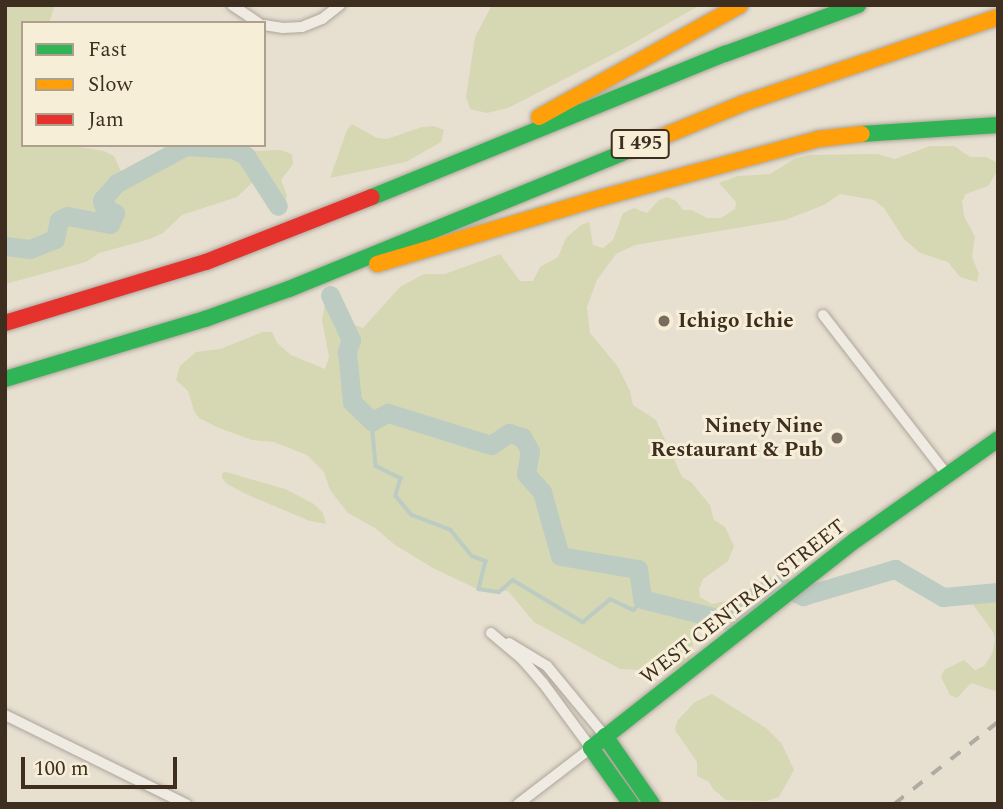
<!DOCTYPE html>
<html>
<head>
<meta charset="utf-8">
<style>
	body { margin:0 }
	#map { position:relative; width:1003px; height:809px; overflow:hidden; background:#e7e0d1; font-family:Spectral,serif }
	div>[style] { position:absolute }
	.green>* { inset:0; background:#d6d7b3 }
	.stream>* { height:3.5px; margin:-1.75px; padding:0 1.75px; transform-origin:1.75px; border-radius:1.75px; background:#bcccc2 }
	.river>* { height:19px; margin:-9.5px; padding:0 9.5px; transform-origin:9.5px; border-radius:9.5px; background:#bcccc2 }
	.roads { filter:drop-shadow(0 0 2px #ada599) drop-shadow(0 0 2px #ada599) }
	.street>* { height:10px; margin:-5px; padding:0 5px; transform-origin:5px; border-radius:5px; background:#efebe3 }
	.fast>* { height:16px; margin:-8px; padding:0 8px; transform-origin:8px; border-radius:8px; background:#30b455 }
	.slow>* { height:16px; margin:-8px; padding:0 8px; transform-origin:8px; border-radius:8px; background:#ff9f0a }
	.jam>* { height:16px; margin:-8px; padding:0 8px; transform-origin:8px; border-radius:8px; background:#e5322d }
	.rail>* { height:3.5px; margin-top:-1.75px; transform-origin:0; background:repeating-linear-gradient(90deg,#afaaa2 0 12px,transparent 0 24px) }
	.dots>* { width:19px; height:19px; translate:-50% -50%; box-sizing:border-box; border:4px solid #f7eed8; border-radius:50% }
	span { translate:-50% -50%; white-space:nowrap; text-align:center; line-height:1.15; -webkit-text-stroke:6px #f7eed8; paint-order:stroke }
	.shield-label span { padding:2px 5px; background:#f7eed8; border:2px solid; border-radius:5px; -webkit-text-stroke-width:0 }
	.shield-label { font-size:19px; color:#3d2e20; font-weight:700 }
	.poi-label { font-size:21px; color:#3d2e20; font-weight:700 }
	.left { translate:0 -50%; text-align:left }
	.right { translate:-100% -50%; text-align:right }
	.street-label { font-size:21px; color:#3d2e20 }
	.frame { position:absolute; inset:0; border:7px solid #3d2e20; pointer-events:none }
	.legend { position:absolute; left:21px; top:21px; width:245px; height:126px; box-sizing:border-box; background:#f7eed8; border:2px solid #ada18e; margin:0; padding:9px 12px; list-style:none; font-size:21px; color:#3d2e20 }
	.legend li { display:flex; align-items:center; gap:14px; height:35px }
	.legend b { width:35px; border:2px solid #ada18e }
	.scale { position:absolute; left:21px; top:757px; width:156px; height:32px; box-sizing:border-box; border:4px solid #3d2e20; border-top:0; padding-left:9px; font-size:21px; line-height:24px; white-space:nowrap; color:#3d2e20; -webkit-text-stroke:5px #f7eed8; paint-order:stroke }
</style>
</head>
<body>
<div id="map">
	<div class="green">
		<div style="clip-path:polygon(5px 5px,55px 5px,49px 23px,23px 23px,23px 145px,68px 145px,104px 151px,114px 156px,122px 173px,127px 175px,140px 172px,167px 145px,247px 145px,255px 151px,280px 150px,292px 154px,293px 164px,281px 180px,287px 195px,284px 207px,278px 206px,255px 180px,237px 197px,182px 215px,163px 233px,150px 239px,99px 253px,86px 262px,5px 284px)"></div>
		<div style="clip-path:polygon(492px 5px,536px 7px,700px 5px,627px 47px,508px 108px,487px 113px,470px 109px,466px 97px,475px 37px)"></div>
		<div style="clip-path:polygon(352px 124px,377px 138px,387px 139px,422px 127px,434px 126px,444px 130px,441px 142px,406px 162px,330px 178px,347px 130px)"></div>
		<div style="clip-path:polygon(930px 146px,954px 146px,970px 157px,986px 157px,998px 163px,998px 170px,988px 186px,966px 194px,962px 201px,964px 216px,975px 237px,972px 257px,979px 274px,977px 282px,960px 277px,948px 262px,920px 253px,904px 239px,884px 208px,874px 200px,840px 194px,824px 205px,785px 220px,635px 245px,616px 254px,597px 280px,587px 307px,590px 333px,618px 367px,630px 391px,633px 405px,656px 420px,682px 477px,691px 482px,710px 505px,714px 520px,725px 527px,734px 546px,728px 561px,703px 579px,699px 589px,700px 597px,712px 604px,744px 597px,759px 603px,734px 625px,723px 629px,690px 629px,694px 652px,690px 662px,669px 672px,620px 669px,534px 622px,508px 591px,477px 589px,433px 568px,395px 545px,375px 528px,348px 513px,330px 490px,324px 472px,307px 455px,274px 442px,252px 440px,219px 428px,199px 418px,194px 411px,188px 391px,176px 380px,180px 366px,196px 352px,220px 349px,263px 332px,272px 332px,277px 343px,291px 355px,325px 369px,329px 357px,322px 320px,326px 298px,341px 303px,348px 323px,363px 328px,400px 287px,424px 274px,445px 274px,500px 254px,520px 281px,533px 281px,540px 267px,558px 257px,566px 238px,581px 225px,589px 222px,593px 245px,603px 248px,613px 240px,623px 213px,634px 208px,647px 213px,659px 200px,667px 197px,676px 201px,683px 210px,692px 210px,707px 218px,721px 218px,735px 209px,736px 202px,719px 183px,738px 176px,770px 174px,794px 159px,809px 155px,877px 154px,895px 159px)"></div>
		<div style="clip-path:polygon(226px 472px,285px 489px,314px 504px,323px 513px,326px 524px,310px 521px,248px 495px,227px 484px,222px 478px,222px 473px)"></div>
		<div style="clip-path:polygon(998px 591px,998px 692px,971px 683px,957px 698px,950px 695px,941px 677px,944px 670px,964px 660px,975px 670px,984px 666px,992px 654px,995px 640px,993px 632px,964px 592px)"></div>
		<div style="clip-path:polygon(712px 694px,766px 728px,782px 744px,794px 770px,779px 797px,767px 801px,726px 800px,713px 789px,709px 782px,697px 776px,697px 762px,675px 730px,677px 721px,695px 702px)"></div>
	</div>
	<div class="stream">
		<div style="left:372px;top:421px;width:45px;rotate:84.9deg"></div>
		<div style="left:376px;top:466px;width:28px;rotate:26deg"></div>
		<div style="left:401px;top:478px;width:19px;rotate:106deg"></div>
		<div style="left:396px;top:496px;width:25px;rotate:50deg"></div>
		<div style="left:412px;top:515px;width:42px;rotate:21deg"></div>
		<div style="left:451px;top:530px;width:33px;rotate:51deg"></div>
		<div style="left:472px;top:556px;width:15px;rotate:20deg"></div>
		<div style="left:486px;top:561px;width:29px;rotate:104deg"></div>
		<div style="left:479px;top:589px;width:20px;rotate:9deg"></div>
		<div style="left:499px;top:592px;width:18px;rotate:-41deg"></div>
		<div style="left:513px;top:580px;width:82px;rotate:31deg"></div>
		<div style="left:583px;top:622px;width:35px;rotate:-40deg"></div>
		<div style="left:610px;top:599px;width:26px;rotate:25deg"></div>
		<div style="left:634px;top:610px;width:14px;rotate:-54deg"></div>
	</div>
	<div class="river">
		<div style="left:5px;top:246px;width:25px;rotate:7deg"></div>
		<div style="left:30px;top:249px;width:27px;rotate:-22deg"></div>
		<div style="left:55px;top:239px;width:19px;rotate:-78deg"></div>
		<div style="left:59px;top:220px;width:9px;rotate:-27deg"></div>
		<div style="left:67px;top:216px;width:44px;rotate:10.5deg"></div>
		<div style="left:110px;top:224px;width:12px;rotate:-66deg"></div>
		<div style="left:115px;top:213px;width:13px;rotate:-151deg"></div>
		<div style="left:104px;top:207px;width:7px;rotate:-106deg"></div>
		<div style="left:102px;top:200px;width:23px;rotate:-49deg"></div>
		<div style="left:117px;top:183px;width:78px;rotate:-28.2deg"></div>
		<div style="left:186px;top:146px;width:48px;rotate:3.6deg"></div>
		<div style="left:234px;top:149px;width:14px;rotate:30deg"></div>
		<div style="left:246px;top:156px;width:59px;rotate:57.4deg"></div>
		<div style="left:330px;top:295px;width:50px;rotate:65deg"></div>
		<div style="left:351px;top:340px;width:12px;rotate:110deg"></div>
		<div style="left:347px;top:351px;width:51px;rotate:84.4deg"></div>
		<div style="left:352px;top:402px;width:28px;rotate:44deg"></div>
		<div style="left:372px;top:421px;width:18px;rotate:-27deg"></div>
		<div style="left:388px;top:413px;width:108px;rotate:17.3deg"></div>
		<div style="left:491px;top:445px;width:22px;rotate:-34deg"></div>
		<div style="left:509px;top:433px;width:14px;rotate:17deg"></div>
		<div style="left:522px;top:437px;width:16px;rotate:60deg"></div>
		<div style="left:530px;top:451px;width:23px;rotate:100deg"></div>
		<div style="left:526px;top:474px;width:24px;rotate:48deg"></div>
		<div style="left:542px;top:492px;width:66px;rotate:74.3deg"></div>
		<div style="left:560px;top:556px;width:79px;rotate:9.5deg"></div>
		<div style="left:638px;top:569px;width:30px;rotate:82deg"></div>
		<div style="left:642px;top:599px;width:86px;rotate:14.2deg"></div>
		<div style="left:725px;top:620px;width:42px;rotate:-38.2deg"></div>
		<div style="left:758px;top:594px;width:22px;rotate:-27deg"></div>
		<div style="left:778px;top:584px;width:28px;rotate:26deg"></div>
		<div style="left:803px;top:596px;width:96px;rotate:-16.4deg"></div>
		<div style="left:895px;top:569px;width:56px;rotate:30.3deg"></div>
		<div style="left:943px;top:597px;width:55px;rotate:-5.2deg"></div>
	</div>
	<div class="roads">
		<div class="street">
			<div style="left:232px;top:5px;width:32px;rotate:34deg"></div>
			<div style="left:264px;top:25px;width:19px;rotate:9deg"></div>
			<div style="left:283px;top:28px;width:19px;rotate:-3deg"></div>
			<div style="left:302px;top:27px;width:22px;rotate:-22deg"></div>
			<div style="left:322px;top:19px;width:23px;rotate:-38deg"></div>
			<div style="left:823px;top:315px;width:204px;rotate:52.2deg"></div>
			<div style="left:491px;top:633px;width:40px;rotate:40deg"></div>
			<div style="left:522px;top:659px;width:32px;rotate:49deg"></div>
			<div style="left:543px;top:683px;width:81px;rotate:53.6deg"></div>
			<div style="left:591px;top:748px;width:92px;rotate:142.5deg"></div>
			<div style="left:509px;top:643px;width:44px;rotate:31.2deg"></div>
			<div style="left:547px;top:666px;width:91px;rotate:50.4deg"></div>
			<div style="left:5px;top:715px;width:202px;rotate:26.2deg"></div>
		</div>
		<div class="fast">
			<div style="left:862px;top:134px;width:136px;rotate:-3.8deg"></div>
			<div style="left:372px;top:197px;width:381px;rotate:-22.1deg"></div>
			<div style="left:725px;top:54px;width:142px;rotate:-20.2deg"></div>
			<div style="left:5px;top:379px;width:209px;rotate:-16.7deg"></div>
			<div style="left:205px;top:319px;width:89px;rotate:-19.7deg"></div>
			<div style="left:289px;top:289px;width:381px;rotate:-22.2deg"></div>
			<div style="left:605px;top:736px;width:83px;rotate:55.3deg"></div>
			<div style="left:631px;top:804px;width:69px;rotate:-125.5deg"></div>
			<div style="left:591px;top:748px;width:338px;rotate:-38.2deg"></div>
			<div style="left:857px;top:539px;width:173px;rotate:-35.3deg"></div>
		</div>
		<div class="slow">
			<div style="left:539px;top:117px;width:230px;rotate:-29.1deg"></div>
			<div style="left:642px;top:145px;width:110px;rotate:-22.4deg"></div>
			<div style="left:744px;top:103px;width:268px;rotate:-18.7deg"></div>
			<div style="left:377px;top:264px;width:233px;rotate:-16.5deg"></div>
			<div style="left:600px;top:198px;width:226px;rotate:-15.1deg"></div>
			<div style="left:818px;top:139px;width:44px;rotate:-6.5deg"></div>
		</div>
		<div class="jam">
			<div style="left:5px;top:323px;width:210px;rotate:-16.9deg"></div>
			<div style="left:206px;top:262px;width:178px;rotate:-21.4deg"></div>
		</div>
	</div>
	<div class="rail">
		<div style="left:894px;top:804px;width:132px;rotate:-38.3deg"></div>
	</div>
	<div class="dots">
		<div style="left:664px;top:321px;background:#786c5e"></div>
		<div style="left:837px;top:438px;background:#786c5e"></div>
	</div>
	<div class="shield-label">
		<span style="left:640px;top:144px">I 495</span>
	</div>
	<div class="poi-label">
		<span class="left" style="left:678px;top:321px">Ichigo Ichie</span>
		<span class="right" style="left:823px;top:438px">Ninety Nine<br>Restaurant &amp; Pub</span>
	</div>
	<div class="street-label">
		<span style="left:743px;top:602px;rotate:-38deg">WEST CENTRAL STREET</span>
	</div>
	<div class="frame"></div>
	<ul class="legend">
	<li><b style="height:9px;background:#30b455"></b>Fast</li>
	<li><b style="height:9px;background:#ff9f0a"></b>Slow</li>
	<li><b style="height:9px;background:#e5322d"></b>Jam</li>
	</ul>
	<div class="scale">100 m</div>
</div>
</body>
</html>
